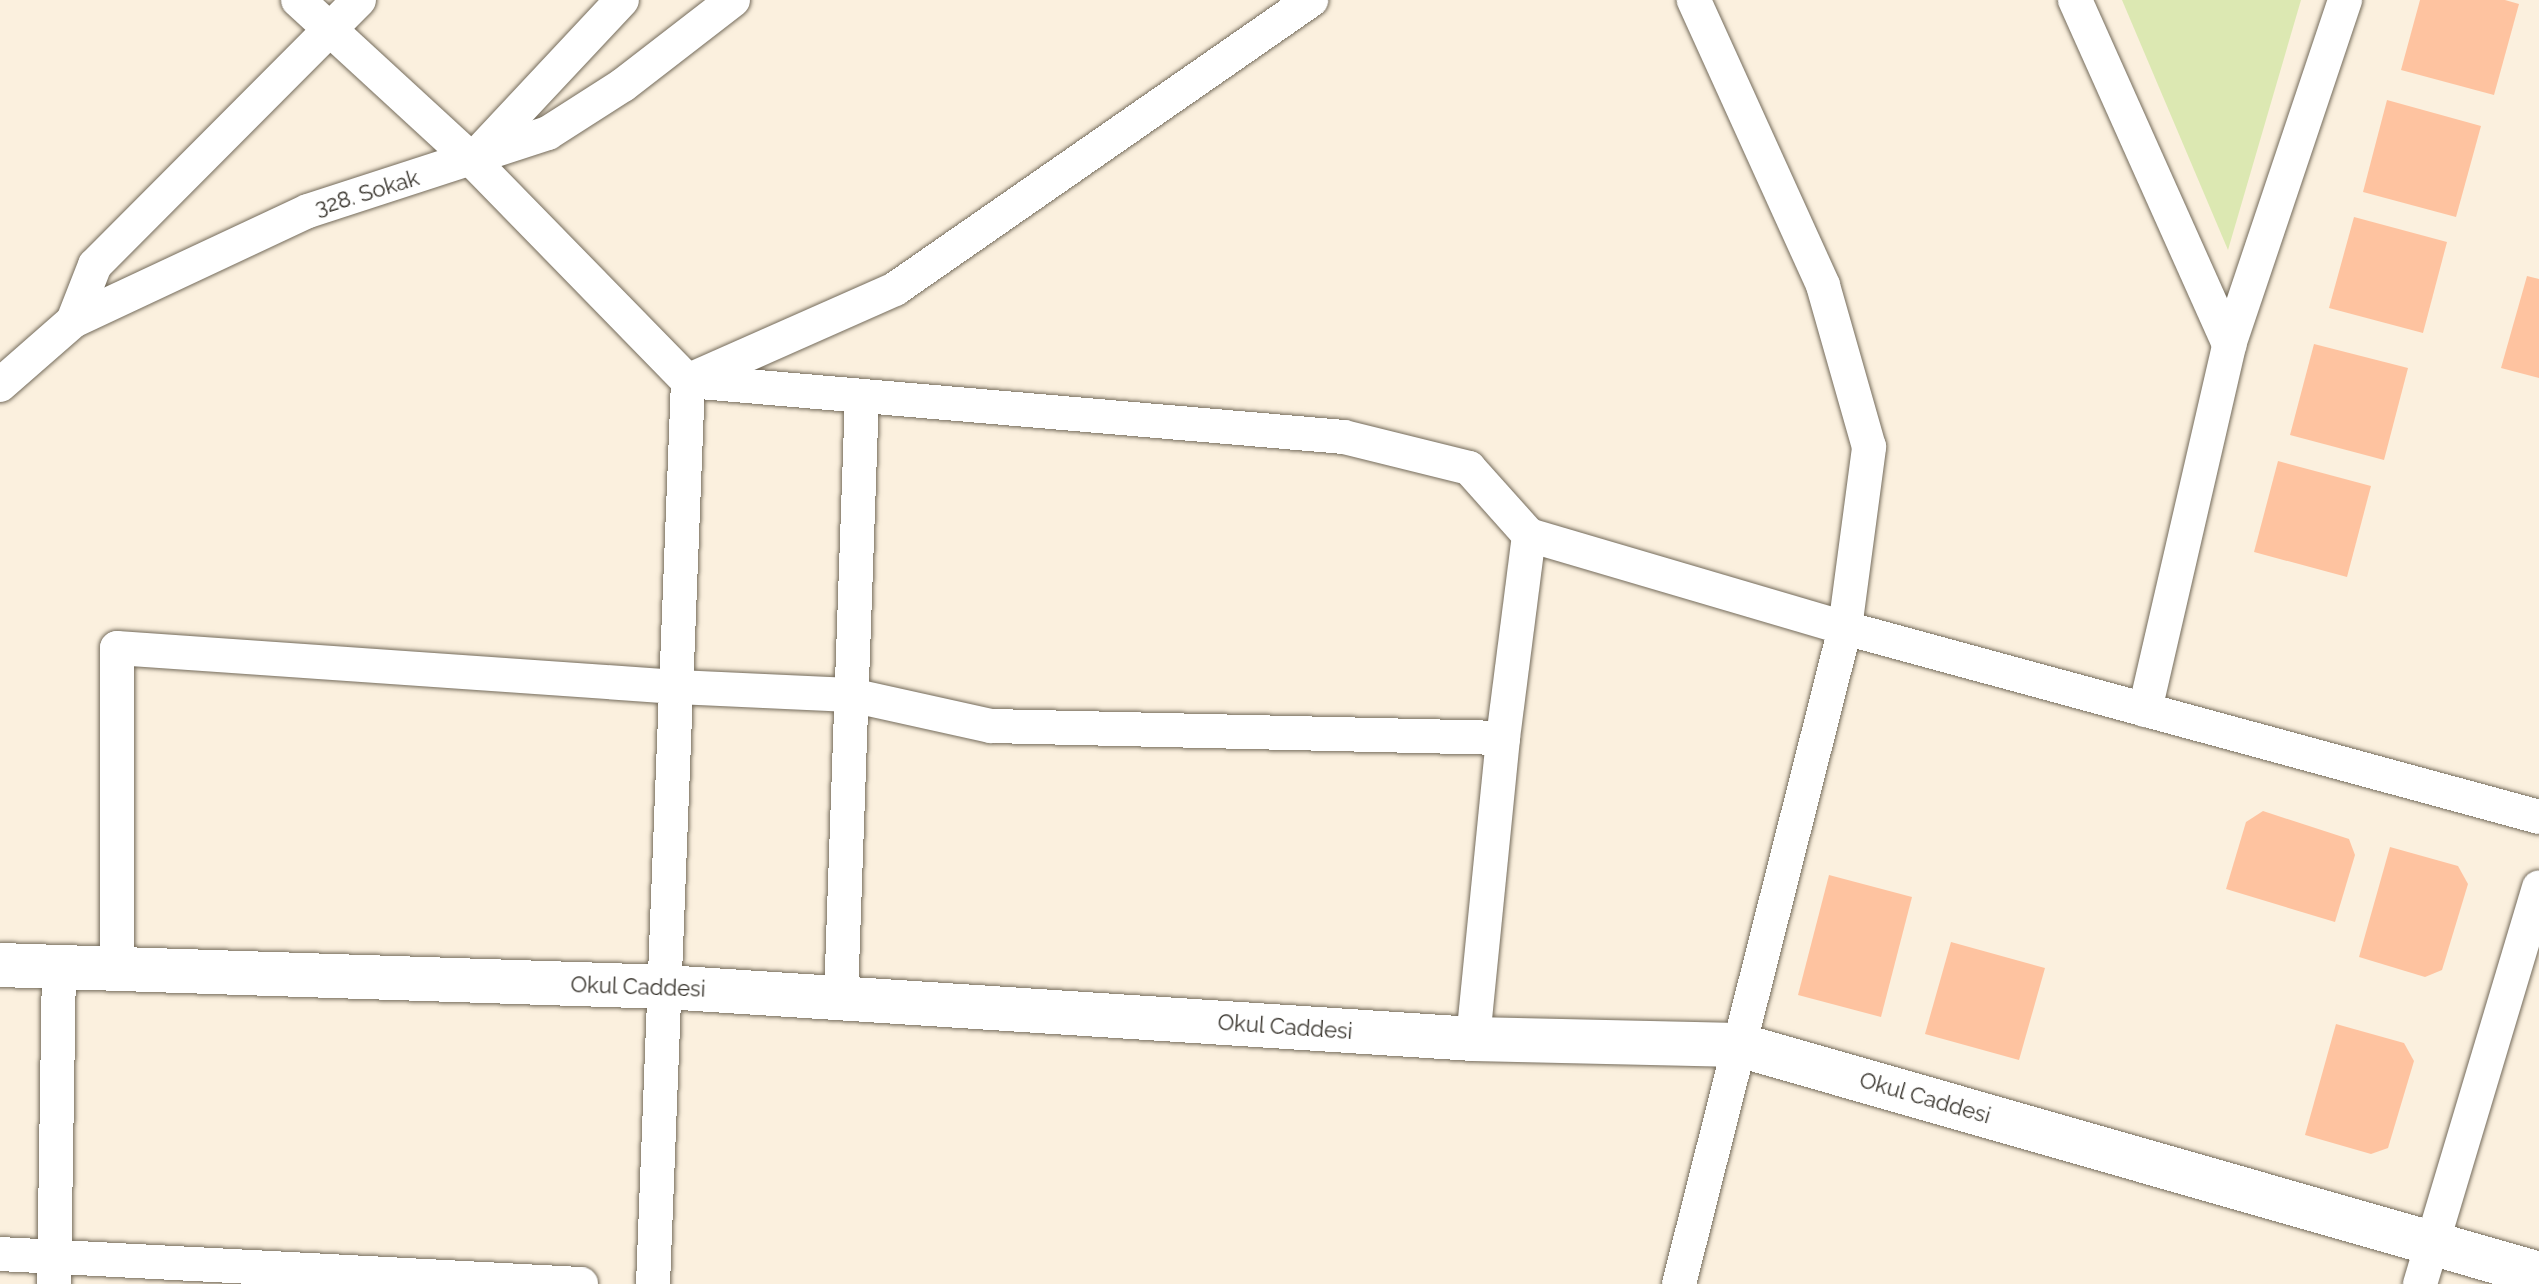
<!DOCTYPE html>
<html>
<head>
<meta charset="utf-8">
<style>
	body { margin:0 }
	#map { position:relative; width:2539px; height:1284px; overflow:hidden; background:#fbf0de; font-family:Raleway,sans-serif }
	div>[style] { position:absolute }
	.green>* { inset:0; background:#dce8b2 }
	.building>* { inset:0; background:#fec3a0 }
	.roads { filter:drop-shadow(0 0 2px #746b5b) drop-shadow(0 0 2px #746b5b) }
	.street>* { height:34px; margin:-17px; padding:0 17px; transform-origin:17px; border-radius:17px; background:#fff }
	.secondary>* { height:44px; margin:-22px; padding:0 22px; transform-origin:22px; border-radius:22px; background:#fff }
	span { translate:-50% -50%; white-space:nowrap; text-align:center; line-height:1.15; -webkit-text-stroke:8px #fff; paint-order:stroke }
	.street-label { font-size:22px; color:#39352e }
</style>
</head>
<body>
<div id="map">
	<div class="green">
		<div style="clip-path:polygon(2122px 0,2301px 0,2228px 250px)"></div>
	</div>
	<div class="building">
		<div style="clip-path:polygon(2420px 0,2505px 0,2519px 4px,2494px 95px,2401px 70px)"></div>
		<div style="clip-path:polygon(2387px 100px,2481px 126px,2456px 217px,2363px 192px)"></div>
		<div style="clip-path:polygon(2354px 217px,2447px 242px,2423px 333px,2329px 308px)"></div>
		<div style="clip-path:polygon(2527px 276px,2539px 279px,2539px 378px,2501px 368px)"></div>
		<div style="clip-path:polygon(2314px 344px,2408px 368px,2384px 460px,2290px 435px)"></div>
		<div style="clip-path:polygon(2278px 461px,2371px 486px,2347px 577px,2254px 552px)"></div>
		<div style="clip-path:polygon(2263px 811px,2349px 839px,2355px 855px,2335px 922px,2226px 889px,2246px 822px)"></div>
		<div style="clip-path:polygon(2390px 847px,2458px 866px,2468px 884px,2442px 970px,2425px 977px,2359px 957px)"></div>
		<div style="clip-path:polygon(1829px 875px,1912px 897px,1881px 1017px,1798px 995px)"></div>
		<div style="clip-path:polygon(1951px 942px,2045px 968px,2019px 1060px,1925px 1034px)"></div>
		<div style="clip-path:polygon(2336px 1024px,2404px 1043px,2414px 1061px,2388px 1148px,2371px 1154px,2305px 1135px)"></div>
	</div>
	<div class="roads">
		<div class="street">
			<div style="left:298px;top:0;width:236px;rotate:42.6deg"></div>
			<div style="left:472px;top:160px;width:309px;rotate:45.7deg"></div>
			<div style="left:688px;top:381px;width:658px;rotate:4.88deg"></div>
			<div style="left:1344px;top:437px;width:129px;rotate:13.9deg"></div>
			<div style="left:1469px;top:468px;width:90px;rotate:48.2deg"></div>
			<div style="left:1529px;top:535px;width:329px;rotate:16.4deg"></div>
			<div style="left:1845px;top:628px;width:719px;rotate:15.23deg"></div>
			<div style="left:2075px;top:0;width:378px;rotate:65.9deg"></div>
			<div style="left:475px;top:157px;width:215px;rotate:-46.9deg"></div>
			<div style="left:73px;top:321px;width:60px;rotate:-68.6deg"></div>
			<div style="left:95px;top:265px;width:374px;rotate:-45.1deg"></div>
			<div style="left:692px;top:379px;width:222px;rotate:-23.9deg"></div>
			<div style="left:895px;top:289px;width:507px;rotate:-34.79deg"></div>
			<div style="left:0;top:385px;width:97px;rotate:-41.2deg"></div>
			<div style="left:73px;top:321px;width:259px;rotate:-25.1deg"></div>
			<div style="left:308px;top:211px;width:252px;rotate:-18deg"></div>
			<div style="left:548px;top:133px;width:89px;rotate:-32.6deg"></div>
			<div style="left:623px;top:85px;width:139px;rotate:-37.7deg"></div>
			<div style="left:2145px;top:710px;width:375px;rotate:-77deg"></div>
			<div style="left:2229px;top:345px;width:364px;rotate:-71.4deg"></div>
			<div style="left:117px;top:969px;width:321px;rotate:-90deg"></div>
			<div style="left:117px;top:648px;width:561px;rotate:3.98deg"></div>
			<div style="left:677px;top:687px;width:174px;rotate:2.6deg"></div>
			<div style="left:851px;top:695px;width:143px;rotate:12.5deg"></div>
			<div style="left:991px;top:726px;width:512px;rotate:1.34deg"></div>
			<div style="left:841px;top:997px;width:601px;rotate:-88deg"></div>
			<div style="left:1473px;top:1039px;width:302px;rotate:-84.3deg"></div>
			<div style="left:1503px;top:738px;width:205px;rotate:-82.7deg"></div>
			<div style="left:0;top:1254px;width:582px;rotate:2.96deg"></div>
			<div style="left:54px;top:1284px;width:317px;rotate:-89.1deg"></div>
			<div style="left:653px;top:1284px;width:904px;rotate:-87.78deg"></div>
			<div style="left:1679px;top:1284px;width:677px;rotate:-75.8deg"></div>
			<div style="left:1845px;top:628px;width:183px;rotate:-82.4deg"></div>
			<div style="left:1869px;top:447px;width:168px;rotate:-105.9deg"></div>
			<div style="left:1823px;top:285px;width:313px;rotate:-114.4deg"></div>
			<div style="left:2420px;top:1284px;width:414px;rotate:-73.3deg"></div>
		</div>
		<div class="secondary">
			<div style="left:0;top:965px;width:665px;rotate:1.89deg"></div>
			<div style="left:665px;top:987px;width:810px;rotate:3.68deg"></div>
			<div style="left:1473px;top:1039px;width:266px;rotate:1.3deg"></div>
			<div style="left:1739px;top:1045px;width:832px;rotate:15.97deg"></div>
		</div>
	</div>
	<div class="street-label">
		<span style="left:367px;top:193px;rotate:-17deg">328. Sokak</span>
		<span style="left:638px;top:987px;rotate:2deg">Okul Caddesi</span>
		<span style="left:1285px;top:1027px;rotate:4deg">Okul Caddesi</span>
		<span style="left:1925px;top:1098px;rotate:16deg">Okul Caddesi</span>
	</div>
</div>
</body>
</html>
